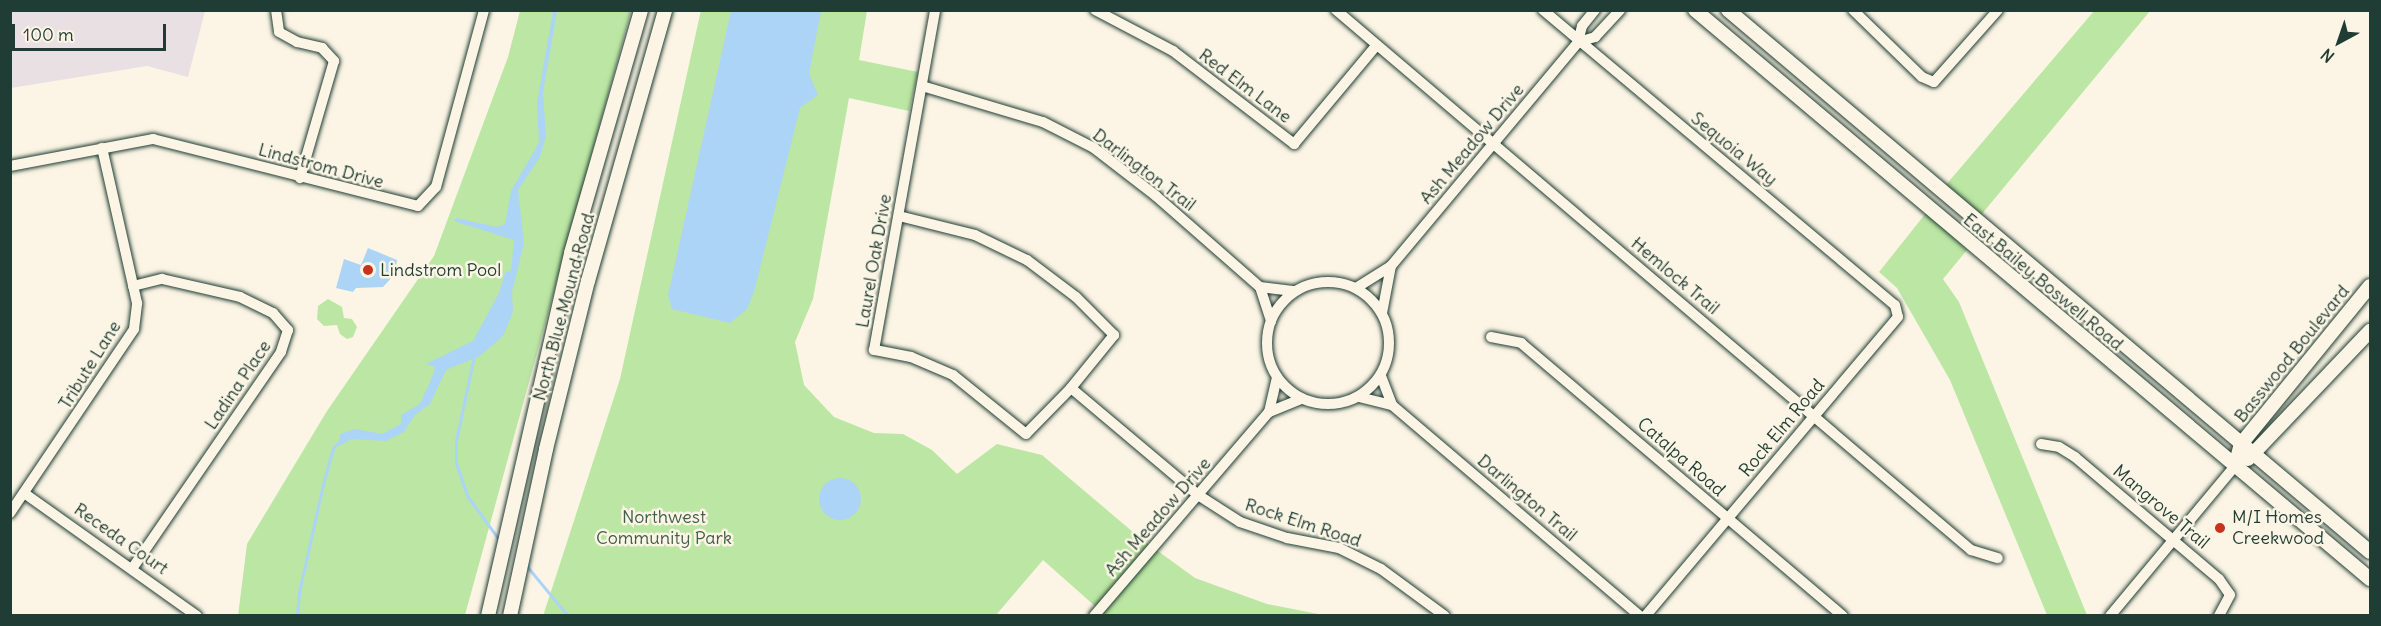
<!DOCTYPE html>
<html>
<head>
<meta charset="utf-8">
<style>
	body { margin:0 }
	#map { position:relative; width:2381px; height:626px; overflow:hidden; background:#fcf5e5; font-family:Delius,sans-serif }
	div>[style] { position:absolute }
	.built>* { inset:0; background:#e8e0e3 }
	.green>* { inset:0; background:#bce6a3 }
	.water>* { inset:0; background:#acd4f6 }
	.round { border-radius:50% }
	.stream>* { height:3px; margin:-1.5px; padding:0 1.5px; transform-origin:1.5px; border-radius:1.5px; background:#acd4f6 }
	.roads { filter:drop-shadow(0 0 2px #1f3d34) drop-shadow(0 0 2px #1f3d34) }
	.minor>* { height:10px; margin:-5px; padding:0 5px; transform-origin:5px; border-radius:5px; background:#fcf5e5 }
	.minor>.ring { margin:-5px; padding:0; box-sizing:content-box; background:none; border:10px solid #fcf5e5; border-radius:50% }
	.secondary>* { height:14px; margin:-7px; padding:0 7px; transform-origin:7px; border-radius:7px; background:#fcf5e5 }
	.dots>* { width:16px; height:16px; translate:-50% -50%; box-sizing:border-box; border:3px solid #fcf5e5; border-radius:50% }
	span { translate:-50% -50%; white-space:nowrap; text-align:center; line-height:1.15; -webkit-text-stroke:5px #fcf5e5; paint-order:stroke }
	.street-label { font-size:18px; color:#1f3d34 }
	.poi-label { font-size:18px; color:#1f3d34 }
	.left { translate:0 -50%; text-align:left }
	.park-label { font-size:18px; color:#3e5f4a }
	.frame { position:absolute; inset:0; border:12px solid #1f3d34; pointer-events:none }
	.north { position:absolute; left:2309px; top:12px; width:60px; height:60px; -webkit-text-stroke:4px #fcf5e5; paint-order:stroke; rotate:220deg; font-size:16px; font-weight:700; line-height:24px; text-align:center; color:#1f3d34 }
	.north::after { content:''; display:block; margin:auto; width:21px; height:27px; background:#1f3d34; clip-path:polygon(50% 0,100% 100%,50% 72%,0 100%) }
	.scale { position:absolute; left:12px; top:24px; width:154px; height:27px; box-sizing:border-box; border:3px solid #1f3d34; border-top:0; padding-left:8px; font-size:18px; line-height:21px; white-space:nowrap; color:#1f3d34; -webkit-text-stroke:4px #fcf5e5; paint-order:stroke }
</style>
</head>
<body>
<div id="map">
	<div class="built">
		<div style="clip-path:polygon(11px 10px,205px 10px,205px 11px,188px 77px,147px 66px,11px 88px)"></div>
	</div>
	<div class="green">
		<div style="clip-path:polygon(701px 10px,867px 11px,859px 60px,918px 72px,909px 111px,849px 98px,813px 299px,795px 342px,804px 385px,834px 417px,874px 433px,903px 434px,932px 450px,957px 474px,997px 444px,1042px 455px,1140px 538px,1195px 578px,1267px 604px,1323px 615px,1105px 615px,1043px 560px,996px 615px,543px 616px,620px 379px)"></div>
		<div style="clip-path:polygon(520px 11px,631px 11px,465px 615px,238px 616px,247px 544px,327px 411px,434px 256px,508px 57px)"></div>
		<div style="clip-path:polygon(2094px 11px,2150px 11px,1981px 215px,1945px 186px)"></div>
		<div style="clip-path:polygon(1926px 213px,1967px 250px,1943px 279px,1959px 302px,2087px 615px,2047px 615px,1950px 380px,1897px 288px,1879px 272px)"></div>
		<div style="clip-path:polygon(328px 299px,342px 307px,344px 318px,352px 319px,357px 327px,353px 337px,347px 339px,340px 334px,337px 325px,324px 326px,317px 319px,318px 306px)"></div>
	</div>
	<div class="water">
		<div style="clip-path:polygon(553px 11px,557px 11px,543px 92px,546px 136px,540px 157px,518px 190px,524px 243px,512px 292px,513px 312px,503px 336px,480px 356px,446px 370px,430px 404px,415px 415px,404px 432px,386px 441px,352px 439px,339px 446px,340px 434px,355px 429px,382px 434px,401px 424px,401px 415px,420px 404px,433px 375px,435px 367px,426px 364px,473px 341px,499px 293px,505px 273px,511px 270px,514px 240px,454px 221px,456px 218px,497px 227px,505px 224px,511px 191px,539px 143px,537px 103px)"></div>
		<div style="clip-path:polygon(731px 11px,821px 11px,809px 74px,818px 95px,800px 108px,754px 292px,747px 309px,730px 323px,672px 309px,668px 295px)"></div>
		<div style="clip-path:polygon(368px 248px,397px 260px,395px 274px,383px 287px,356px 288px,353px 292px,336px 288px,344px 259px,361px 265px)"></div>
		<div class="round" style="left:819px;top:478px;width:42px;height:42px"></div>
	</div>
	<div class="stream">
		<div style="left:474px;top:356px;width:87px;rotate:102deg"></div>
		<div style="left:456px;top:441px;width:22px;rotate:90deg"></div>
		<div style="left:456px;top:463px;width:36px;rotate:71deg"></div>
		<div style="left:468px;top:497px;width:54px;rotate:54deg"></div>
		<div style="left:525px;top:564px;width:67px;rotate:50.4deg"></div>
		<div style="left:297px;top:616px;width:24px;rotate:-85deg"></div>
		<div style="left:299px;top:592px;width:115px;rotate:-77.4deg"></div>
		<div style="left:324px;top:480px;width:33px;rotate:-74deg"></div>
		<div style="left:333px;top:448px;width:13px;rotate:-45deg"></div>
	</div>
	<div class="roads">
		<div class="minor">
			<div style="left:276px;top:10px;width:22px;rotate:82deg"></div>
			<div style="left:279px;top:32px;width:21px;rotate:29deg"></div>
			<div style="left:297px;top:42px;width:26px;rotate:13deg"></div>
			<div style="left:322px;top:48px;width:18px;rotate:47deg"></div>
			<div style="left:334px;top:61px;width:122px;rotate:106.2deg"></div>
			<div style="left:1095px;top:10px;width:88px;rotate:27.7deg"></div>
			<div style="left:1173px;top:51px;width:153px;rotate:37.5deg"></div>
			<div style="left:1294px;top:144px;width:128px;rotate:-50.1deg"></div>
			<div style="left:1336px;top:10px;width:834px;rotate:40.38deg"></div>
			<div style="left:1971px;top:550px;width:28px;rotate:17deg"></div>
			<div style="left:1543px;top:10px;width:459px;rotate:40deg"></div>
			<div style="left:1895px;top:305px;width:12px;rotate:76deg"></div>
			<div style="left:1898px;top:317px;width:392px;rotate:130.2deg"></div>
			<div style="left:1853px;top:10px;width:96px;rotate:44.2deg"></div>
			<div style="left:1922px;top:77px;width:13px;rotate:23deg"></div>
			<div style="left:1934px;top:82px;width:96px;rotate:-48.4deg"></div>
			<div style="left:1578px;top:42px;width:18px;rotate:-16deg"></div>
			<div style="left:1595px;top:37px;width:37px;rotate:-47deg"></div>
			<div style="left:922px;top:86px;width:126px;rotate:16.6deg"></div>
			<div style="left:1043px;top:122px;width:57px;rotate:27deg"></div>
			<div style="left:1094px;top:148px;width:78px;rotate:37.7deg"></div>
			<div style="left:1156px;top:196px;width:138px;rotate:41.2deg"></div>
			<div style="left:1260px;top:287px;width:36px;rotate:72deg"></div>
			<div style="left:10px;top:166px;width:146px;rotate:-10.7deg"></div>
			<div style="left:153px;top:139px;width:273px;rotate:14.2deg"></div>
			<div style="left:418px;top:206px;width:26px;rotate:-47deg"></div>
			<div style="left:436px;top:187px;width:183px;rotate:-74.8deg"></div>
			<div style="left:899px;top:216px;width:78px;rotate:14deg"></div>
			<div style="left:975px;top:235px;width:58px;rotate:25.7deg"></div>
			<div style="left:1027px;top:260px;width:61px;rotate:37.1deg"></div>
			<div style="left:1076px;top:297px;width:54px;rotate:45deg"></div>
			<div style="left:1114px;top:335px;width:68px;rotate:129.1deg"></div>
			<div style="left:1071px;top:388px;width:64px;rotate:134.4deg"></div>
			<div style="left:1026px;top:434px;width:94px;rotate:-141.1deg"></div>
			<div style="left:953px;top:375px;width:46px;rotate:-156.8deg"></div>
			<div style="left:911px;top:357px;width:38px;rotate:-169deg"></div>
			<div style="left:874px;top:350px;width:345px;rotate:-79.8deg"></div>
			<div class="ring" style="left:1267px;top:282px;width:112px;height:112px"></div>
			<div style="left:133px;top:286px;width:30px;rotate:-14deg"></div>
			<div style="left:162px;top:279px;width:80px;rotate:13deg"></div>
			<div style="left:240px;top:297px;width:37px;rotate:26deg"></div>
			<div style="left:273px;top:313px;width:23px;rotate:49deg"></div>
			<div style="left:288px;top:330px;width:23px;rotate:108deg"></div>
			<div style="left:281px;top:352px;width:261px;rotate:124.5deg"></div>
			<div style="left:1260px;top:287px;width:35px;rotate:7deg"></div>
			<div style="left:1356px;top:288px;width:41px;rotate:-32.2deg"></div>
			<div style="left:1391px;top:266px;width:292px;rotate:-50.1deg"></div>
			<div style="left:1578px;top:42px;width:16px;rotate:-76deg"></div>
			<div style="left:1582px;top:26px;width:21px;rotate:-51deg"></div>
			<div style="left:1382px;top:313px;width:48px;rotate:-79.2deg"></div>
			<div style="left:1491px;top:337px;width:31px;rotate:11deg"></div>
			<div style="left:1521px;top:343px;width:422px;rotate:40.3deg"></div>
			<div style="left:1381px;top:376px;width:31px;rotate:69deg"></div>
			<div style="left:1071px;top:388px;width:166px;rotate:40.1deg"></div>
			<div style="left:1198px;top:495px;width:50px;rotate:32.7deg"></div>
			<div style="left:1240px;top:522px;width:50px;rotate:18.8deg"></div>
			<div style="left:1287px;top:538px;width:53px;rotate:10.9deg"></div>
			<div style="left:1339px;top:548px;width:47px;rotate:26.6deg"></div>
			<div style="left:1381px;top:569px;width:79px;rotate:36.3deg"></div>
			<div style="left:1359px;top:397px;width:34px;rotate:14deg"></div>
			<div style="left:1392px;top:405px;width:326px;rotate:40.4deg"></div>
			<div style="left:1269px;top:412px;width:35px;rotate:-22deg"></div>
			<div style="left:2041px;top:444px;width:18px;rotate:9deg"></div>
			<div style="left:2059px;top:447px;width:19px;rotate:32deg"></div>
			<div style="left:2075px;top:457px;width:189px;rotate:40.3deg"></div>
			<div style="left:2219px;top:579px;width:19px;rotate:55deg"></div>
			<div style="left:2230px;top:595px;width:24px;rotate:118deg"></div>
			<div style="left:24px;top:493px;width:212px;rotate:35.4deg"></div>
			<div style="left:10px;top:513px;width:222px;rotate:-56deg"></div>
			<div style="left:134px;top:329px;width:26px;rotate:-83deg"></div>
			<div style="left:137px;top:303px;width:159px;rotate:-102.7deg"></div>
			<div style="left:1094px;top:616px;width:269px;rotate:-49.4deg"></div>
			<div style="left:1269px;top:412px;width:36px;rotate:-77deg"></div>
			<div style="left:2110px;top:616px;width:195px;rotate:-50.2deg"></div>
		</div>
		<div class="secondary">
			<div style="left:1695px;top:10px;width:883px;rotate:40.13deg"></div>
			<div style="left:1728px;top:10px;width:840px;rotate:40.17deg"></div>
			<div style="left:2248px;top:459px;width:177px;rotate:-46.4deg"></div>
			<div style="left:2235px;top:466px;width:23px;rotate:-75deg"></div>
			<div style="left:2241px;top:444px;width:204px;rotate:-50.8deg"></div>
			<div style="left:488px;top:616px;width:372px;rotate:-77.1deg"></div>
			<div style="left:571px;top:253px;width:253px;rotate:-73.9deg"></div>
			<div style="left:510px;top:616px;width:171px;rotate:-77.8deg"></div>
			<div style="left:546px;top:449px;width:173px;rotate:-76deg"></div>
			<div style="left:588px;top:281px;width:282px;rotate:-74.1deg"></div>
		</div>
	</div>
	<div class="dots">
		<div style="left:368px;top:270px;background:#c8321e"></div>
		<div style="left:2220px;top:528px;background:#c8321e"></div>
	</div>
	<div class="street-label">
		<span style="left:1245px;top:86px;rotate:37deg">Red Elm Lane</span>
		<span style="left:1472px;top:144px;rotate:-50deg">Ash Meadow Drive</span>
		<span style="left:1734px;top:149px;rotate:39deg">Sequoia Way</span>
		<span style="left:321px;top:166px;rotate:15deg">Lindstrom Drive</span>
		<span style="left:1144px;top:170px;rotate:37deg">Darlington Trail</span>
		<span style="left:874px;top:261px;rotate:-80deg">Laurel Oak Drive</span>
		<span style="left:1675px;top:276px;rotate:40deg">Hemlock Trail</span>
		<span style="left:2043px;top:282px;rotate:40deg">East Bailey Boswell Road</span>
		<span style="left:564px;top:307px;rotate:-75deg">North Blue Mound Road</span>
		<span style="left:2292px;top:354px;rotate:-51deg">Basswood Boulevard</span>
		<span style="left:90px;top:365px;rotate:-58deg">Tribute Lane</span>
		<span style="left:238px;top:385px;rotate:-56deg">Ladina Place</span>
		<span style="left:1782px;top:428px;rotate:-50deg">Rock Elm Road</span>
		<span style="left:1681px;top:457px;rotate:41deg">Catalpa Road</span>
		<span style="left:1527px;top:498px;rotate:40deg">Darlington Trail</span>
		<span style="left:2161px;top:507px;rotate:40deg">Mangrove Trail</span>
		<span style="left:1158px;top:517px;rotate:-49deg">Ash Meadow Drive</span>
		<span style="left:1303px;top:523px;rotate:18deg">Rock Elm Road</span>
		<span style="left:121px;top:539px;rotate:35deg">Receda Court</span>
	</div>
	<div class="poi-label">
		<span class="left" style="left:380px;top:270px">Lindstrom Pool</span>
		<span class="left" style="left:2232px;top:528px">M/I Homes<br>Creekwood</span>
	</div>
	<div class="park-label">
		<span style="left:664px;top:528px">Northwest<br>Community Park</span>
	</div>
	<div class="frame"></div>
	<div class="north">N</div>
	<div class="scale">100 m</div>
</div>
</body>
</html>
